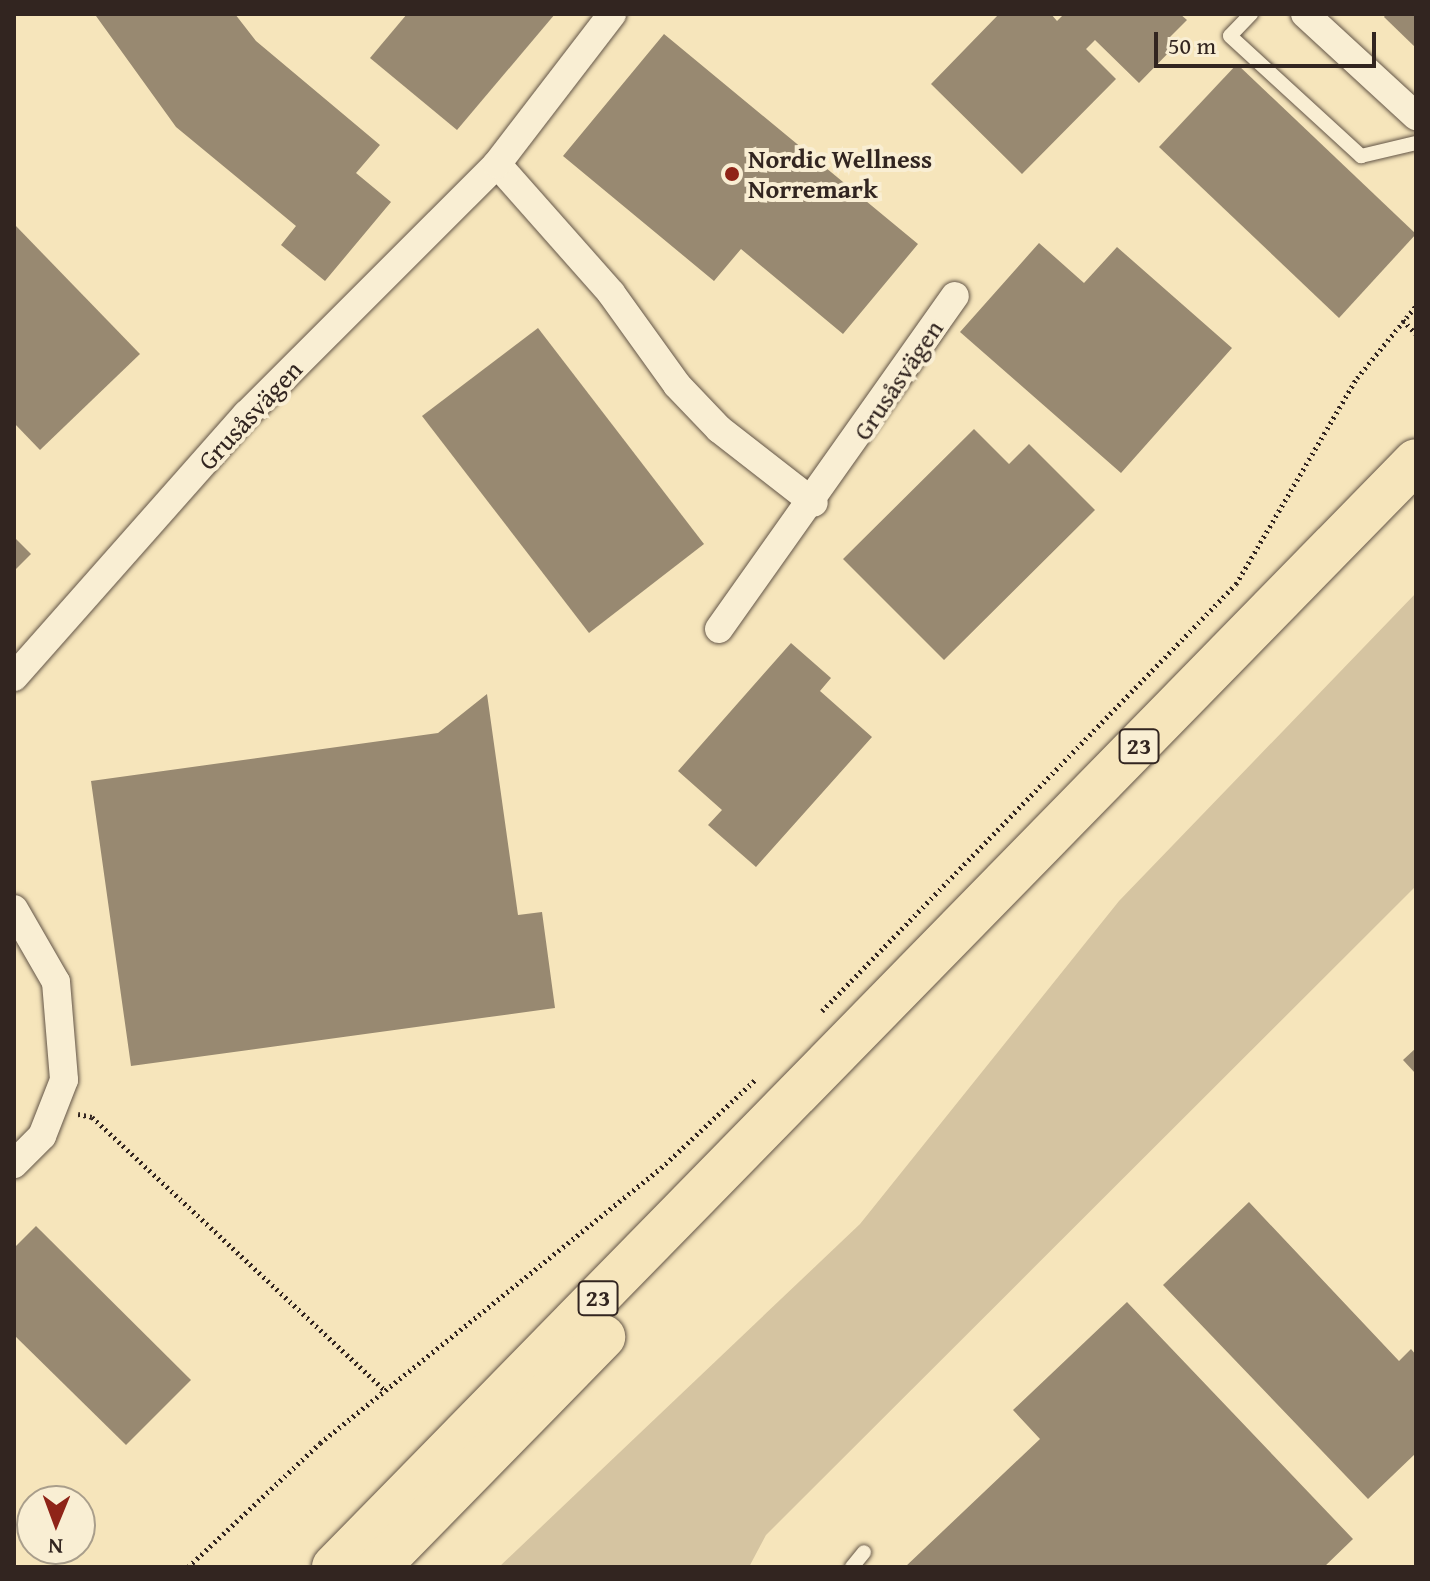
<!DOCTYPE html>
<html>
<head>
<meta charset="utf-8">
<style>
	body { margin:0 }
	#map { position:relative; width:1430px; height:1581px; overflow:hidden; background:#f6e5bb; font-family:"Gentium Book Plus",serif }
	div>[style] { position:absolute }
	.green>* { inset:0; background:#d5c4a1 }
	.building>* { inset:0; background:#988971 }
	.path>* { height:5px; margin-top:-2.5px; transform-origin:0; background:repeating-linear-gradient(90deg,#322520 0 2px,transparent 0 6px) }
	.roads { filter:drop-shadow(0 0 2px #635547) drop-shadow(0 0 2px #635547) }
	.lane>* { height:14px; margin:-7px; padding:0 7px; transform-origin:7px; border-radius:7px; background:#f9eed3 }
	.street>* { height:28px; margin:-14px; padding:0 14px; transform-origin:14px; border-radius:14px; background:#f9eed3 }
	.primary>* { height:44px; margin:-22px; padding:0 22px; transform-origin:22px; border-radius:22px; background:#f6e5bb }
	.dots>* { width:22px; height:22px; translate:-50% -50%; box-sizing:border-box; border:4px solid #f9eed3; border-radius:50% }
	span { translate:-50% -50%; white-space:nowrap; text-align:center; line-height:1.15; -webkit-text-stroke:8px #f9eed3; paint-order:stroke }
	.shield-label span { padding:2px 6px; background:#f9eed3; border:2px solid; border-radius:6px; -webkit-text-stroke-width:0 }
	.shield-label { font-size:24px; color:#322520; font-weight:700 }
	.poi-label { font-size:26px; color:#322520; font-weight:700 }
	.left { translate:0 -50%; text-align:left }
	.street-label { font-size:26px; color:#322520 }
	.frame { position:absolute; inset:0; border:16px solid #322520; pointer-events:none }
	.north { position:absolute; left:16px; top:1485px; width:80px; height:80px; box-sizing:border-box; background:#f9eed3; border:2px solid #a99e8b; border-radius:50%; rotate:181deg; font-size:22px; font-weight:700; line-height:32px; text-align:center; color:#322520 }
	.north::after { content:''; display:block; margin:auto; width:28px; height:36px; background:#8f2418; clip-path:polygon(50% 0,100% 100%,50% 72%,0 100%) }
	.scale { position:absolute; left:1154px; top:32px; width:222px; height:36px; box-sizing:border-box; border:4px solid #322520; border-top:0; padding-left:10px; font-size:24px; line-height:28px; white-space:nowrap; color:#322520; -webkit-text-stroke:6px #f9eed3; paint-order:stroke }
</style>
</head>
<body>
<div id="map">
	<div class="green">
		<div style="clip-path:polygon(1416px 593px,1416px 886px,766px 1535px,749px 1567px,499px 1567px,860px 1224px,1119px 901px)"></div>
	</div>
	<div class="building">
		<div style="clip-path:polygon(235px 14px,256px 41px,380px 145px,356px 173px,391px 202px,325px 281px,281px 245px,296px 226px,176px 127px,96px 16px)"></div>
		<div style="clip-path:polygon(407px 14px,555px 14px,457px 130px,370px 58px)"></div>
		<div style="clip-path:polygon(999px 14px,1051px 14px,1057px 21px,1064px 14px,1180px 14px,1187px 20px,1169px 38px,1176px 45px,1139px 83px,1095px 40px,1086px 49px,1116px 79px,1022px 174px,931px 84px)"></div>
		<div style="clip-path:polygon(1386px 14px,1416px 14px,1416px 48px,1384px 17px)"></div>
		<div style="clip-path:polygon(664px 34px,918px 244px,843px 334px,741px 249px,714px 281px,563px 156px)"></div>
		<div style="clip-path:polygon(1237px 64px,1416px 234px,1339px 318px,1159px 147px)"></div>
		<div style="clip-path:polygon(14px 224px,140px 354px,40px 450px,14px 423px)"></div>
		<div style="clip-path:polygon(1039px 243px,1084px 283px,1117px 247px,1232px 348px,1121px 473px,960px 332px)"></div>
		<div style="clip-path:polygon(538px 328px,704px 544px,589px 633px,422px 416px)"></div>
		<div style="clip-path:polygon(974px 429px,1009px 464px,1029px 444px,1095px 510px,944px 660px,843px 559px)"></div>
		<div style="clip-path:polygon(14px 537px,31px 554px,14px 571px)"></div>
		<div style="clip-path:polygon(791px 643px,831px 678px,820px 691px,872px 737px,756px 867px,708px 825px,722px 810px,678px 771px)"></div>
		<div style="clip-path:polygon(487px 694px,518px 915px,542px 912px,555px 1008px,131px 1066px,91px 781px,438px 733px)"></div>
		<div style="clip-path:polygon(1416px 1048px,1416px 1074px,1403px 1060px)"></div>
		<div style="clip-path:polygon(1249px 1202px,1399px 1361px,1411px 1349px,1416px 1355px,1416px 1453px,1368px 1499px,1163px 1285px)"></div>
		<div style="clip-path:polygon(36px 1226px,191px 1380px,126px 1445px,14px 1335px,14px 1248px)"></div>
		<div style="clip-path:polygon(1127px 1302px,1353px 1539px,1324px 1567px,905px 1567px,1040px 1439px,1013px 1410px)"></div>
	</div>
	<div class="path">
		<div style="left:1403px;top:320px;width:19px;rotate:47deg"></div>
		<div style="left:822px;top:1011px;width:595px;rotate:-45.89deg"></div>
		<div style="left:1236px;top:584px;width:239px;rotate:-59.6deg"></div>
		<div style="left:1357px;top:378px;width:93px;rotate:-50.7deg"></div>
		<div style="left:78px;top:1114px;width:14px;rotate:12deg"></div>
		<div style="left:92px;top:1117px;width:400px;rotate:43deg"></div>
		<div style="left:188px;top:1567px;width:181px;rotate:-43.2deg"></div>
		<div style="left:320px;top:1443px;width:438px;rotate:-38.9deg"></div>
		<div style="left:661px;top:1168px;width:130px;rotate:-43.1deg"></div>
	</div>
	<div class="roads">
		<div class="lane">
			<div style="left:1251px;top:14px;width:30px;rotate:134deg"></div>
			<div style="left:1230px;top:36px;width:178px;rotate:42.5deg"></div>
			<div style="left:1361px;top:156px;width:57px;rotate:-13.3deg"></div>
			<div style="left:852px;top:1567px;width:19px;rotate:-51deg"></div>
		</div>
		<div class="street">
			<div style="left:1305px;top:14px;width:151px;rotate:42.6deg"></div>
			<div style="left:497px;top:164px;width:172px;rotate:48.5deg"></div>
			<div style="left:611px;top:293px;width:113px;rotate:54.3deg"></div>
			<div style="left:677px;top:385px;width:61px;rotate:46.3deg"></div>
			<div style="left:719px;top:429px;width:120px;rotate:37.9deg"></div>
			<div style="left:719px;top:629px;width:408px;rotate:-54.7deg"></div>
			<div style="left:14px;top:677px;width:351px;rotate:-48.5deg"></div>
			<div style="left:247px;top:414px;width:354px;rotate:-45deg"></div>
			<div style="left:497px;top:164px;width:189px;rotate:-52.5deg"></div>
			<div style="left:14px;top:909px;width:84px;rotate:60.1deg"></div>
			<div style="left:56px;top:982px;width:98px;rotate:85.3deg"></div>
			<div style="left:64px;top:1080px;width:60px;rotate:111.4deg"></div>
			<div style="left:42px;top:1136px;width:40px;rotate:135deg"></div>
		</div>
		<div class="primary">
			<div style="left:334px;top:1567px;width:1547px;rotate:-45.63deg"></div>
			<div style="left:378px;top:1567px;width:322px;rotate:-45.6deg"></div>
		</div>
	</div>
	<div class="dots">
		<div style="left:732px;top:174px;background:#8f2418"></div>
	</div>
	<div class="shield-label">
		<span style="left:1139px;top:746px">23</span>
		<span style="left:598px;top:1298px">23</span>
	</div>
	<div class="poi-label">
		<span class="left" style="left:748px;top:174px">Nordic Wellness<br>Norremark</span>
	</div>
	<div class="street-label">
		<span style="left:898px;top:380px;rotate:-56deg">Grusåsvägen</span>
		<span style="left:250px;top:415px;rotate:-47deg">Grusåsvägen</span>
	</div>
	<div class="frame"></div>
	<div class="north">N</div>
	<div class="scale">50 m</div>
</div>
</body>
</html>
